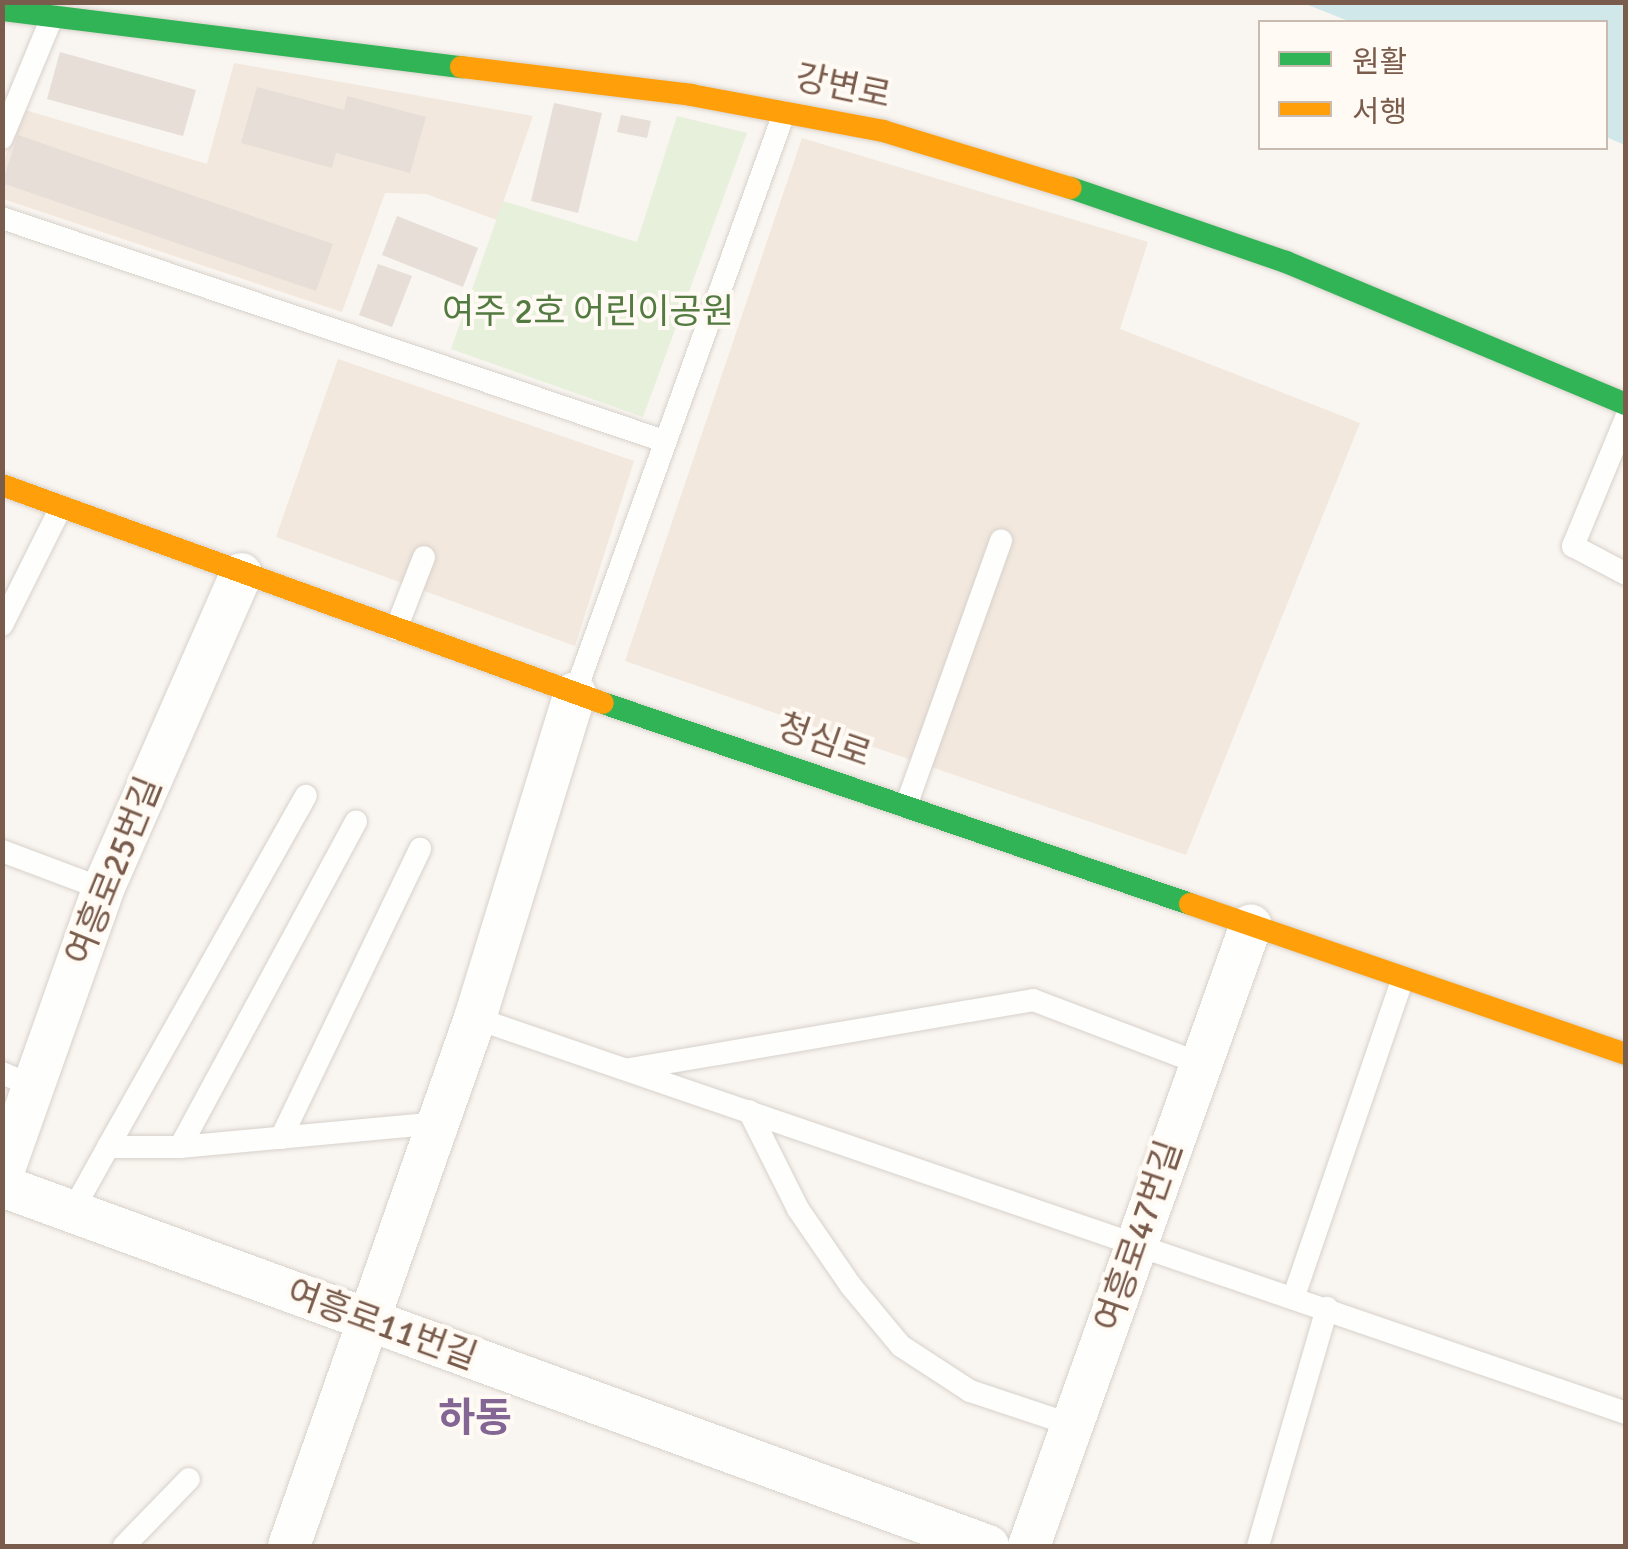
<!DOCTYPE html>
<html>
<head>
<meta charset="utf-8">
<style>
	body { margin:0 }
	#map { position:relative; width:1628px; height:1549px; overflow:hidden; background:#f9f5f0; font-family:Signika,"Noto Sans KR",sans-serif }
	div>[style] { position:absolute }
	.residential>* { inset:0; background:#f2e8de }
	.green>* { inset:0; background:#e7f0db }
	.water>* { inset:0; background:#d0e8ea }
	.building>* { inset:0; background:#e6ded7 }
	.roads { filter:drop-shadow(0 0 2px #d7d1cb) drop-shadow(0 0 2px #d7d1cb) }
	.lane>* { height:22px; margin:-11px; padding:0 11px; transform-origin:11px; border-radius:11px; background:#fefefd }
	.street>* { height:42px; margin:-21px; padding:0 21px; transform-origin:21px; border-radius:21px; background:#fefefd }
	.fast>* { height:22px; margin:-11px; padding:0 11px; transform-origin:11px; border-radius:11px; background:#30b455 }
	.slow>* { height:22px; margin:-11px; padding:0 11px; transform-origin:11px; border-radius:11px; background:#ff9f0a }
	span { translate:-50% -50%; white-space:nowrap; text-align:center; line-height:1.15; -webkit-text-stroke:8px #fffaf3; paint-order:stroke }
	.street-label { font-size:35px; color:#7a5c4d }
	.park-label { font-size:35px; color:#537a41 }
	.quarter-label { font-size:40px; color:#846695; font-weight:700 }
	.frame { position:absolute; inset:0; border:5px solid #7a5c4d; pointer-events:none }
	.legend { position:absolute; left:1258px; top:20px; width:350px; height:130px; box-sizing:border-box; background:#fffaf3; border:2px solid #cabbb1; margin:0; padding:12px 18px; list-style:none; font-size:30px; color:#7a5c4d }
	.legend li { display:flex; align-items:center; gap:20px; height:50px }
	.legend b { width:50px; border:2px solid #cabbb1 }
</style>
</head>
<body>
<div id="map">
	<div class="residential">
		<div style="clip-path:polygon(234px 63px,533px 116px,497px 220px,426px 194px,385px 193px,342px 312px,3px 199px,3px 162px,25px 110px,207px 164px)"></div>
		<div style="clip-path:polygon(802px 138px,1148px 242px,1120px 329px,1360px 423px,1186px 855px,625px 661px)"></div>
		<div style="clip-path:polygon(338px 359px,634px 461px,575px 646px,276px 537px)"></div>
	</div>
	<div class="green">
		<div style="clip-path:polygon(677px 116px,747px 133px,643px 417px,451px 349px,503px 201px,637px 242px)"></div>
	</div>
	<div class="water">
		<div style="clip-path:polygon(1303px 3px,1625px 3px,1625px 145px,1606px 137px,1606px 22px,1351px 22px)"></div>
	</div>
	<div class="building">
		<div style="clip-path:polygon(60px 52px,196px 90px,183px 136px,47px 99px)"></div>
		<div style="clip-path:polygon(257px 87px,344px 110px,347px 96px,426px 117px,410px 173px,336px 153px,332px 168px,241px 143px)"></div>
		<div style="clip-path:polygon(554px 103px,602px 113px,578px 213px,531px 201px)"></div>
		<div style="clip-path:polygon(621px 115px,651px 121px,647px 138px,617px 132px)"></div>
		<div style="clip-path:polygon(18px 135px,333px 244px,316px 291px,2px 183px)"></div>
		<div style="clip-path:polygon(397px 216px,478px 248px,463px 287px,382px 255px)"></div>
		<div style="clip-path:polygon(378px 264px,412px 276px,392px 327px,359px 315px)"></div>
	</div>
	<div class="roads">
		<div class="lane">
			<div style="left:2px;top:138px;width:131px;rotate:-67.5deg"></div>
			<div style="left:2px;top:218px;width:699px;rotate:18.62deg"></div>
			<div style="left:1626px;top:418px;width:139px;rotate:112.5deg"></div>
			<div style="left:1573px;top:546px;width:60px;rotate:27.8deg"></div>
			<div style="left:2px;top:625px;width:132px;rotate:-63.4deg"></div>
			<div style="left:396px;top:629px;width:77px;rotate:-68.7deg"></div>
			<div style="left:575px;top:693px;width:617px;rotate:-70.18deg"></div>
			<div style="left:906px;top:806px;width:282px;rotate:-70.3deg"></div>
			<div style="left:2px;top:851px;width:108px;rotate:20.6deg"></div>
			<div style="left:475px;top:1018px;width:1217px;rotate:18.94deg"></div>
			<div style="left:630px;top:1069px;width:409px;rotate:-9.7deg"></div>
			<div style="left:1033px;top:1000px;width:178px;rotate:20.8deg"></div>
			<div style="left:2px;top:1073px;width:33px;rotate:23deg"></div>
			<div style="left:749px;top:1111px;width:110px;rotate:63.4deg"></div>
			<div style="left:798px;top:1209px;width:93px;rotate:55.5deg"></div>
			<div style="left:851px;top:1286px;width:78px;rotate:50.2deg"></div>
			<div style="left:901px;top:1346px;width:82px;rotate:33.1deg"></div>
			<div style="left:970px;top:1391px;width:108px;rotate:18.4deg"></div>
			<div style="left:281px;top:1138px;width:321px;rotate:-64.3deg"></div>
			<div style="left:108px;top:1147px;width:403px;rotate:-60.6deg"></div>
			<div style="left:180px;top:1147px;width:370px;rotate:-61.6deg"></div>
			<div style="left:73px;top:1210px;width:72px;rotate:-60.9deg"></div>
			<div style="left:108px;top:1147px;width:72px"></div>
			<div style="left:180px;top:1147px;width:260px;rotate:-5.3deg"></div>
			<div style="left:1294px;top:1296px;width:336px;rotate:-71.1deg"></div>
			<div style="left:124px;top:1546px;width:93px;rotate:-45.9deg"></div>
			<div style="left:1258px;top:1546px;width:248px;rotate:-73.8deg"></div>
		</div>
		<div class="street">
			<div style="left:2px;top:1175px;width:303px;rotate:-70.5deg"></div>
			<div style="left:103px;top:889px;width:344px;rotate:-66.3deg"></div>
			<div style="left:2px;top:1186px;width:1050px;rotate:20.06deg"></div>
			<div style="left:289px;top:1546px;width:560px;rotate:-70.59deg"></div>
			<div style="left:475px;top:1018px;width:340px;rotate:-72.9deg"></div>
			<div style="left:1029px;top:1546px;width:659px;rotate:-70.33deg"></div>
		</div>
		<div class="fast">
			<div style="left:2px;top:10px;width:463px;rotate:7.1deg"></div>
			<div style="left:1071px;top:188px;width:227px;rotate:19deg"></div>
			<div style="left:1286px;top:262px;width:368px;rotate:22.7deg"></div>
			<div style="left:603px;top:703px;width:620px;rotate:18.9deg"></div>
		</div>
		<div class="slow">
			<div style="left:461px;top:67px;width:232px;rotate:6.9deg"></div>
			<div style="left:691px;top:95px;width:195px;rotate:10.6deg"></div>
			<div style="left:883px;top:131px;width:196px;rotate:16.9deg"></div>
			<div style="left:2px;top:485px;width:639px;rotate:19.94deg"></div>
			<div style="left:1190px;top:904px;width:461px;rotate:19deg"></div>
		</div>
	</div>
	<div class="street-label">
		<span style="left:843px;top:87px;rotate:12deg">강변로</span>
		<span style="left:824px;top:741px;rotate:19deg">청심로</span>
		<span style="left:114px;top:871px;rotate:-68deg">여흥로25번길</span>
		<span style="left:1139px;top:1236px;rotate:-71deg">여흥로47번길</span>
		<span style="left:382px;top:1325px;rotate:20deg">여흥로11번길</span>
	</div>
	<div class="park-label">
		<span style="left:588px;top:312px">여주 2호 어린이공원</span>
	</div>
	<div class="quarter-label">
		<span style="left:475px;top:1418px">하동</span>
	</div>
	<div class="frame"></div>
	<ul class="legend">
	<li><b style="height:12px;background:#30b455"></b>원활</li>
	<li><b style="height:12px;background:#ff9f0a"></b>서행</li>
	</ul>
</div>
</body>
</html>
